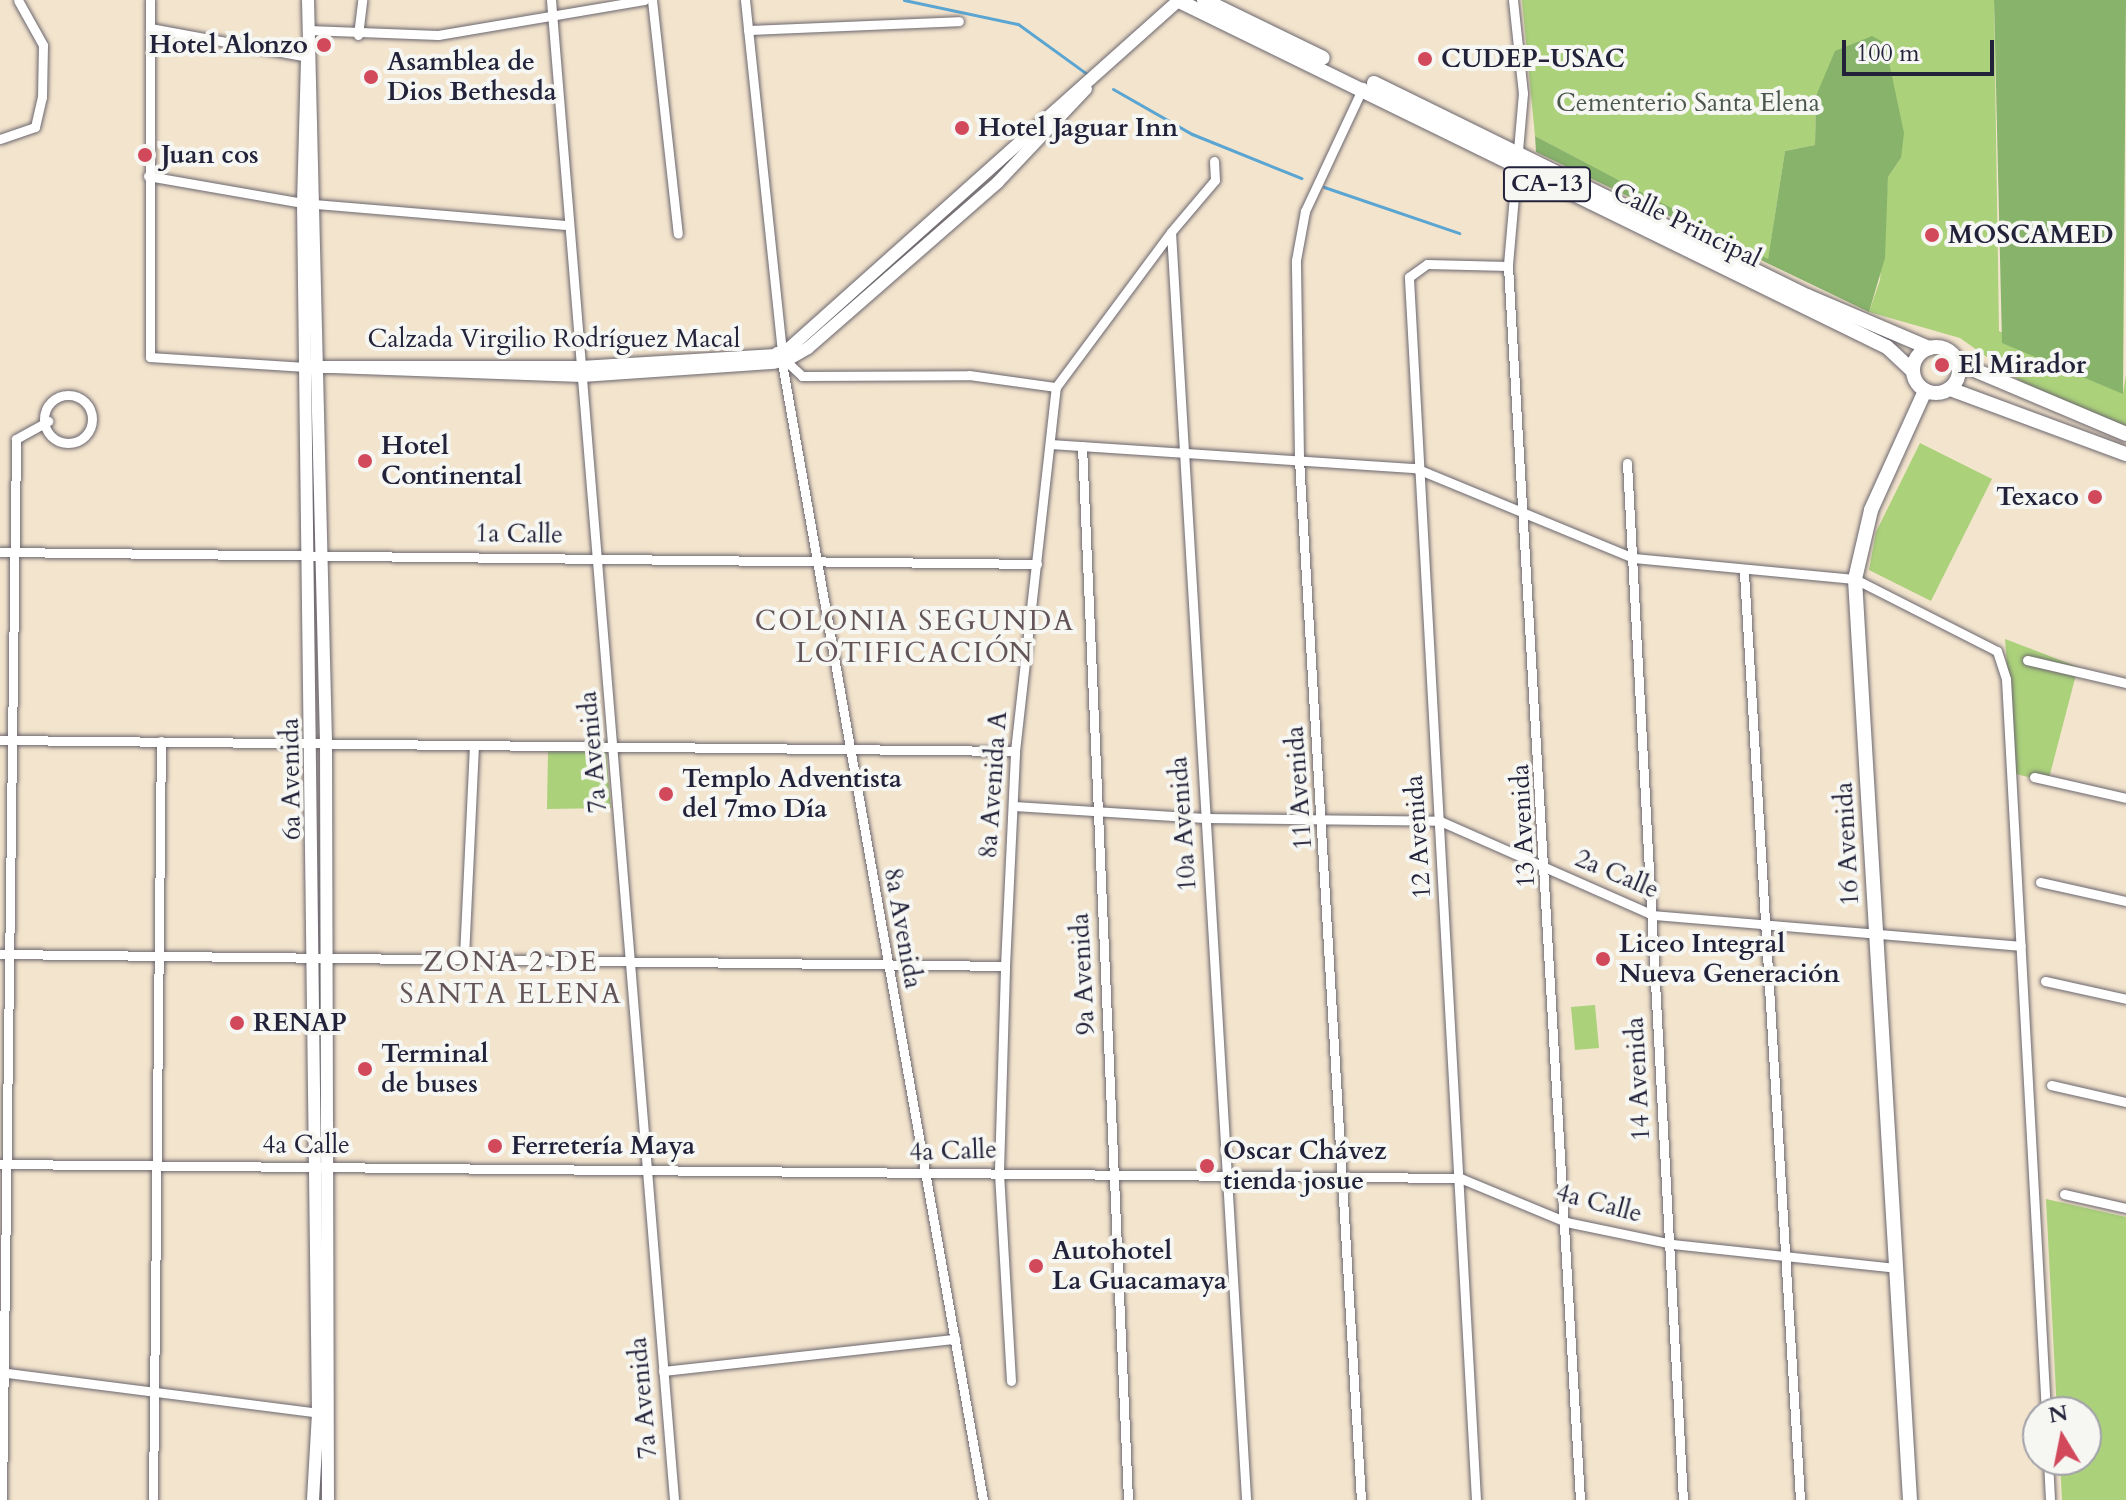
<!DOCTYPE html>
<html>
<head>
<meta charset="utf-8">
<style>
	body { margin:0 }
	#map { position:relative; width:2126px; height:1500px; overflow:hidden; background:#f3e4cd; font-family:Cardo,serif }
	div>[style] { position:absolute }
	.green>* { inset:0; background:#abd17b }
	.forest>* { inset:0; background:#88b36b }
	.stream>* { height:3px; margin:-1.5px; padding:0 1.5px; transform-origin:1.5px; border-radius:1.5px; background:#5aa5d2 }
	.roads { filter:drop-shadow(0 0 2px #6b666e) drop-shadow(0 0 2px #6b666e) }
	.minor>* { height:9px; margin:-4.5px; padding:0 4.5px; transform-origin:4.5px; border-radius:4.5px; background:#fff }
	.minor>.ring { margin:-4.5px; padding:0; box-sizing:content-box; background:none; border:9px solid #fff; border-radius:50% }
	.tertiary>* { height:12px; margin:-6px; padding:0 6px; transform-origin:6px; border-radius:6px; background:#fff }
	.secondary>* { height:14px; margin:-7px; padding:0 7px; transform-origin:7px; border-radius:7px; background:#fff }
	.primary>* { height:14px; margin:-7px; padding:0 7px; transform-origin:7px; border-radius:7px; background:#fff }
	.primary>.ring { margin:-7px; padding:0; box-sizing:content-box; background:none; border:14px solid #fff; border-radius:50% }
	.dots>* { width:22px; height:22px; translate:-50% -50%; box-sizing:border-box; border:4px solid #f6f6f2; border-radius:50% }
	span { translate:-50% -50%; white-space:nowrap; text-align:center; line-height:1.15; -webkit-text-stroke:8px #f6f6f2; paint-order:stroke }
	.shield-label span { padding:2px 6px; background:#f6f6f2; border:2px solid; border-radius:6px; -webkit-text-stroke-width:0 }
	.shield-label { font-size:24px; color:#22223b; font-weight:700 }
	.poi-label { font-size:26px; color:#22223b; font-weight:700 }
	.right { translate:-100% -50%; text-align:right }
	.left { translate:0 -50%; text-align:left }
	.park-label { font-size:26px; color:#4b574e }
	.street-label { font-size:26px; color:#22223b }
	.neighbourhood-label { font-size:28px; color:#635459; letter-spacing:2px }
	.north { position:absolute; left:2022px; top:1396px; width:80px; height:80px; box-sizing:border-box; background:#f6f6f2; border:2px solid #a1a1a9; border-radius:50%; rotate:350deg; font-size:22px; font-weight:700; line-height:32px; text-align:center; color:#22223b }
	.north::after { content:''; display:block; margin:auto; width:28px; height:36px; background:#d1495b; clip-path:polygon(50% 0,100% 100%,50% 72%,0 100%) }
	.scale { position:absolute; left:1842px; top:40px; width:152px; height:36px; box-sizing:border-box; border:4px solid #22223b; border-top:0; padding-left:10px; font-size:24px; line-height:28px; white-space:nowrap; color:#22223b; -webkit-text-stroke:6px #f6f6f2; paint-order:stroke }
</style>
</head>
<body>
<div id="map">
	<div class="green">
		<div style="clip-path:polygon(1522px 0,1994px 0,1999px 331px,2123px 393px,2126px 375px,2126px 427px,2029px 387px,1960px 338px,1869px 312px,1880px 280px,1888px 177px,1901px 158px,1890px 67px,1816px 96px,1815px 145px,1785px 151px,1768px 260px,1535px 136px)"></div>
		<div style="clip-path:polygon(1920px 443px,1992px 479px,1931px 601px,1869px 570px,1876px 532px)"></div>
		<div style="clip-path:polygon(2005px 639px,2078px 667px,2048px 782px,2016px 774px)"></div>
		<div style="clip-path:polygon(548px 751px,606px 752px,611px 808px,547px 809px)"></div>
		<div style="clip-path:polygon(1595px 1005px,1599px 1048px,1575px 1050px,1571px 1007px)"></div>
		<div style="clip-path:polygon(2046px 1199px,2126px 1217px,2126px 1500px,2062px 1500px,2060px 1460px,2086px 1460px,2086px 1412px,2057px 1412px)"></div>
	</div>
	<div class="forest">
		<div style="clip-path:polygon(1994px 0,2126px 0,2123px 394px,2002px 343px)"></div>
		<div style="clip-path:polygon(1872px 36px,1885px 43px,1904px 133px,1901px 158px,1888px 177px,1885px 258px,1869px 312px,1536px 152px,1535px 136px,1768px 259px,1785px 151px,1815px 145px,1816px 96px,1835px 51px)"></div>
	</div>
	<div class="stream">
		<div style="left:904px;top:0;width:116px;rotate:11.9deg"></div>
		<div style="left:1018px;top:24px;width:85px;rotate:35.9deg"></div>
		<div style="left:1113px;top:89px;width:91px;rotate:29.7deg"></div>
		<div style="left:1192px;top:134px;width:118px;rotate:22deg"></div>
		<div style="left:1324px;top:187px;width:143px;rotate:18.8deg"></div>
	</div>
	<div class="roads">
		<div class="minor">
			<div style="left:150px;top:0;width:357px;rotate:90deg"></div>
			<div style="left:150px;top:357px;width:155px;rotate:3.7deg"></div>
			<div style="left:551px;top:0;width:1505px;rotate:85.31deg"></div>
			<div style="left:652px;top:0;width:235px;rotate:83.7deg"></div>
			<div style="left:745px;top:0;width:352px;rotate:84deg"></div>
			<div style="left:1513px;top:0;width:94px;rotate:83.9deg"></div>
			<div style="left:1523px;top:93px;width:174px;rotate:95deg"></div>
			<div style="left:1508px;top:266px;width:1236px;rotate:86.66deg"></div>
			<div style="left:150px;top:28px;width:161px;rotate:10.4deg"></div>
			<div style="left:308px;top:30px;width:130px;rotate:2.2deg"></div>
			<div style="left:438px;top:35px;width:209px;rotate:-9.6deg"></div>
			<div style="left:748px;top:30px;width:211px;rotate:-2.4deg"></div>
			<div style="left:358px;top:35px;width:35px;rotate:-83deg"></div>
			<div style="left:0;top:139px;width:37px;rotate:-19deg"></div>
			<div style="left:35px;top:127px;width:31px;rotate:-77deg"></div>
			<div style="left:42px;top:97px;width:52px;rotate:-88.9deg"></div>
			<div style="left:43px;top:45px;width:51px;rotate:-119.1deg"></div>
			<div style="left:1214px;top:161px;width:19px;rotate:87deg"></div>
			<div style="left:1215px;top:180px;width:68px;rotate:130.2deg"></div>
			<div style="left:1171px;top:232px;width:1270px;rotate:86.61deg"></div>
			<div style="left:148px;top:176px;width:157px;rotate:9.9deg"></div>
			<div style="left:303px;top:203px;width:262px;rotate:4.8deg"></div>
			<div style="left:786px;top:361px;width:22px;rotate:43deg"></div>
			<div style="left:802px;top:376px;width:167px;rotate:-0.3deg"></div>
			<div style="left:969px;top:375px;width:88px;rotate:7.9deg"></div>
			<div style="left:782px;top:363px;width:1155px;rotate:79.97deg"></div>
			<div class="ring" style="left:44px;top:395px;width:39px;height:39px"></div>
			<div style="left:1051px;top:444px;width:365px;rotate:3.8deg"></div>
			<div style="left:1415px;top:468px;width:236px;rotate:22.4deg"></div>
			<div style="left:1633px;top:558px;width:223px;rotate:5.4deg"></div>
			<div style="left:1855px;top:579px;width:159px;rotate:26.9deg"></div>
			<div style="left:1997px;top:651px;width:29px;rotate:72deg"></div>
			<div style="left:2006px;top:679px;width:734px;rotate:86.88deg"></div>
			<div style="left:1082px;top:446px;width:1055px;rotate:87.5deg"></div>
			<div style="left:1627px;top:463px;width:1039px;rotate:86.91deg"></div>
			<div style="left:0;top:552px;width:1037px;rotate:0.66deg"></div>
			<div style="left:1744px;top:573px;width:929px;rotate:86.54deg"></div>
			<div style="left:2027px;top:660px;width:102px;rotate:13.1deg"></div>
			<div style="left:0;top:740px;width:1015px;rotate:0.62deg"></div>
			<div style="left:2034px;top:777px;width:94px;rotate:12.9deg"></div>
			<div style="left:1014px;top:806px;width:191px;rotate:3.6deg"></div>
			<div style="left:1205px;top:818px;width:235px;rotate:0.7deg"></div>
			<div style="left:1440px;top:821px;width:233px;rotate:23.8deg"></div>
			<div style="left:1653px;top:915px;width:369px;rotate:4.8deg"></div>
			<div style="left:2040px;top:882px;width:88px;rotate:12.5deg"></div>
			<div style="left:0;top:954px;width:1005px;rotate:0.68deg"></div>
			<div style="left:464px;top:957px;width:212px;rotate:-87.3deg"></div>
			<div style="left:2045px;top:981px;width:83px;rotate:12.5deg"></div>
			<div style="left:2051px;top:1085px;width:77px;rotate:12.8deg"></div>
			<div style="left:0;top:1164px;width:1460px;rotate:0.55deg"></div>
			<div style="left:1460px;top:1178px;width:115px;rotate:22.5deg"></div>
			<div style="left:1566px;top:1222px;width:108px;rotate:11.7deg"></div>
			<div style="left:1672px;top:1244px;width:225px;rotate:6.1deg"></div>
			<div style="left:2064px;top:1194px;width:64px;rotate:12.7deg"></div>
			<div style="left:663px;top:1371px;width:294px;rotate:-6.3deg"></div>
			<div style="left:0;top:1372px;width:325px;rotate:7.3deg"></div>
			<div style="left:1011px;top:1381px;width:210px;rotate:-93.3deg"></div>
			<div style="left:999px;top:1171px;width:205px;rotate:-88.3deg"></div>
			<div style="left:1005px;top:966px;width:215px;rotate:-87.3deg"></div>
			<div style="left:1015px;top:751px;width:366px;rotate:-83.6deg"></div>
			<div style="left:1056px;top:387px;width:193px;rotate:-53.4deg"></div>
			<div style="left:2048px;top:1460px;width:40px;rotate:87.1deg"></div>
			<div style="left:2px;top:1500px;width:1061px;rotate:-89.24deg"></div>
			<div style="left:16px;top:439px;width:37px;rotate:-29deg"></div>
			<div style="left:153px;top:1500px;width:759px;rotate:-89.4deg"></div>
			<div style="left:1361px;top:1500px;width:1044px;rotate:-93.41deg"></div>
			<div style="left:1299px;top:458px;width:198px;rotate:-90.9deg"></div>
			<div style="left:1296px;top:260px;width:50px;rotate:-79.6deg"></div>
			<div style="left:1305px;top:211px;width:137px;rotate:-64.9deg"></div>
			<div style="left:1476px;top:1500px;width:1225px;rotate:-93.14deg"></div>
			<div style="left:1409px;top:277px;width:22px;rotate:-36deg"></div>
			<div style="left:1427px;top:264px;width:81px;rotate:1.4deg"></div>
		</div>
		<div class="tertiary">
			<div style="left:308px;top:0;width:743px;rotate:88.61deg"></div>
			<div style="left:326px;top:743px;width:757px;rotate:89.85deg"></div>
			<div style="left:307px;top:60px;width:143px;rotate:91.6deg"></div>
			<div style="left:303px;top:203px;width:1210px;rotate:89.29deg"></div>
			<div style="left:318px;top:1413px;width:87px;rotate:93.3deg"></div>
			<div style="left:786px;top:351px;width:527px;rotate:-41.77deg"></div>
			<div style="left:777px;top:353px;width:11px;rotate:63deg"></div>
			<div style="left:782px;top:363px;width:30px;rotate:-30deg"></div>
			<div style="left:808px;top:348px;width:252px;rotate:-41.1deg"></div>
			<div style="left:998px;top:182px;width:128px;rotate:-46.6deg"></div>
			<div style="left:313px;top:367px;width:268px"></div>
			<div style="left:581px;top:367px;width:195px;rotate:-3.5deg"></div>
			<div style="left:333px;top:367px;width:249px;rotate:2.1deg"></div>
			<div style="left:582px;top:376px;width:193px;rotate:-3.9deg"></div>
		</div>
		<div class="secondary">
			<div style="left:1910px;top:1500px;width:923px;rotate:-93.42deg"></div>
			<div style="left:1855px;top:579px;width:71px;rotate:-76.9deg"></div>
			<div style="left:1871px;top:510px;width:131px;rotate:-65.6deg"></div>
		</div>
		<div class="primary">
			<div style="left:1177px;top:0;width:790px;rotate:26.05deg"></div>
			<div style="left:1887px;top:347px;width:35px;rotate:43deg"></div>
			<div style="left:1204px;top:0;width:132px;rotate:26deg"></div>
			<div style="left:1374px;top:83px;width:483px;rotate:26.2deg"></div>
			<div style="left:1807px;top:296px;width:133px;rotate:23.1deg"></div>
			<div class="ring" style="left:1913px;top:347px;width:32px;height:32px"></div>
			<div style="left:1958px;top:363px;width:182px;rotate:22.9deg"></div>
			<div style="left:1950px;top:389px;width:188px;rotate:20.3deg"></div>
		</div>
	</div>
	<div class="dots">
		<div style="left:324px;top:45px;background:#d1495b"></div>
		<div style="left:1425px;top:59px;background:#d1495b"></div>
		<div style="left:371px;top:77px;background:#d1495b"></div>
		<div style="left:962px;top:128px;background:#d1495b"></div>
		<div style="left:145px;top:155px;background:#d1495b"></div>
		<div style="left:1932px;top:235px;background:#d1495b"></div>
		<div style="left:1942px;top:365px;background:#d1495b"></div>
		<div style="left:365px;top:461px;background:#d1495b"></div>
		<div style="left:2095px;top:497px;background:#d1495b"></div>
		<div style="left:666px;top:794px;background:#d1495b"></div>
		<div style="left:1603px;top:959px;background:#d1495b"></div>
		<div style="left:237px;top:1023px;background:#d1495b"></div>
		<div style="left:365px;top:1069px;background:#d1495b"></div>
		<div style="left:495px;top:1146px;background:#d1495b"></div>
		<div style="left:1207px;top:1166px;background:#d1495b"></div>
		<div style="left:1036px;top:1266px;background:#d1495b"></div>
	</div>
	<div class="shield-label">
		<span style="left:1547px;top:184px">CA-13</span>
	</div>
	<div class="poi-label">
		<span class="right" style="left:308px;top:45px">Hotel Alonzo</span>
		<span class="left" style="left:1441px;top:59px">CUDEP-USAC</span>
		<span class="left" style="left:387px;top:77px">Asamblea de<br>Dios Bethesda</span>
		<span class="left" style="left:978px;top:128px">Hotel Jaguar Inn</span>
		<span class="left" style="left:161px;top:155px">Juan cos</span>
		<span class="left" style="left:1948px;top:235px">MOSCAMED</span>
		<span class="left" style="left:1958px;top:365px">El Mirador</span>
		<span class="left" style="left:381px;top:461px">Hotel<br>Continental</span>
		<span class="right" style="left:2079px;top:497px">Texaco</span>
		<span class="left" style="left:682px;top:794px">Templo Adventista<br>del 7mo Día</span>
		<span class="left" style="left:1619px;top:959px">Liceo Integral<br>Nueva Generación</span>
		<span class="left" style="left:253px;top:1023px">RENAP</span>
		<span class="left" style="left:381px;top:1069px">Terminal<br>de buses</span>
		<span class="left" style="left:511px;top:1146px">Ferretería Maya</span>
		<span class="left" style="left:1223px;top:1166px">Oscar Chávez<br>tienda josue</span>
		<span class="left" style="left:1052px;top:1266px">Autohotel<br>La Guacamaya</span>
	</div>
	<div class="park-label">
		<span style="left:1688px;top:103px">Cementerio Santa Elena</span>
	</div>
	<div class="street-label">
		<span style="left:1687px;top:225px;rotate:26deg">Calle Principal</span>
		<span style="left:554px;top:339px">Calzada Virgilio Rodríguez Macal</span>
		<span style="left:519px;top:534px;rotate:1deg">1a Calle</span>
		<span style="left:593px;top:752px;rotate:-95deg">7a Avenida</span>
		<span style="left:291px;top:779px;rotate:-91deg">6a Avenida</span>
		<span style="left:993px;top:785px;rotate:-86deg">8a Avenida A</span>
		<span style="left:1299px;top:788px;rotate:-94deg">11 Avenida</span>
		<span style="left:1183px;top:824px;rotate:-94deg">10a Avenida</span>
		<span style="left:1523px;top:826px;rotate:-93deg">13 Avenida</span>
		<span style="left:1418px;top:837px;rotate:-94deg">12 Avenida</span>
		<span style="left:1847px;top:844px;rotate:-93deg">16 Avenida</span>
		<span style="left:1617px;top:874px;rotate:23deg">2a Calle</span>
		<span style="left:903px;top:928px;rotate:80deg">8a Avenida</span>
		<span style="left:1083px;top:974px;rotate:-93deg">9a Avenida</span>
		<span style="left:1638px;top:1079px;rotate:-93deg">14 Avenida</span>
		<span style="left:306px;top:1145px">4a Calle</span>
		<span style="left:953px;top:1151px;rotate:-2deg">4a Calle</span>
		<span style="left:1599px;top:1203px;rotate:15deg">4a Calle</span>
		<span style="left:643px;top:1398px;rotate:-95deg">7a Avenida</span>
	</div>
	<div class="neighbourhood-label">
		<span style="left:915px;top:637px">COLONIA SEGUNDA<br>LOTIFICACIÓN</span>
		<span style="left:511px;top:978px">ZONA 2 DE<br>SANTA ELENA</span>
	</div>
	<div class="north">N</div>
	<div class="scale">100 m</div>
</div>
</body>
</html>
